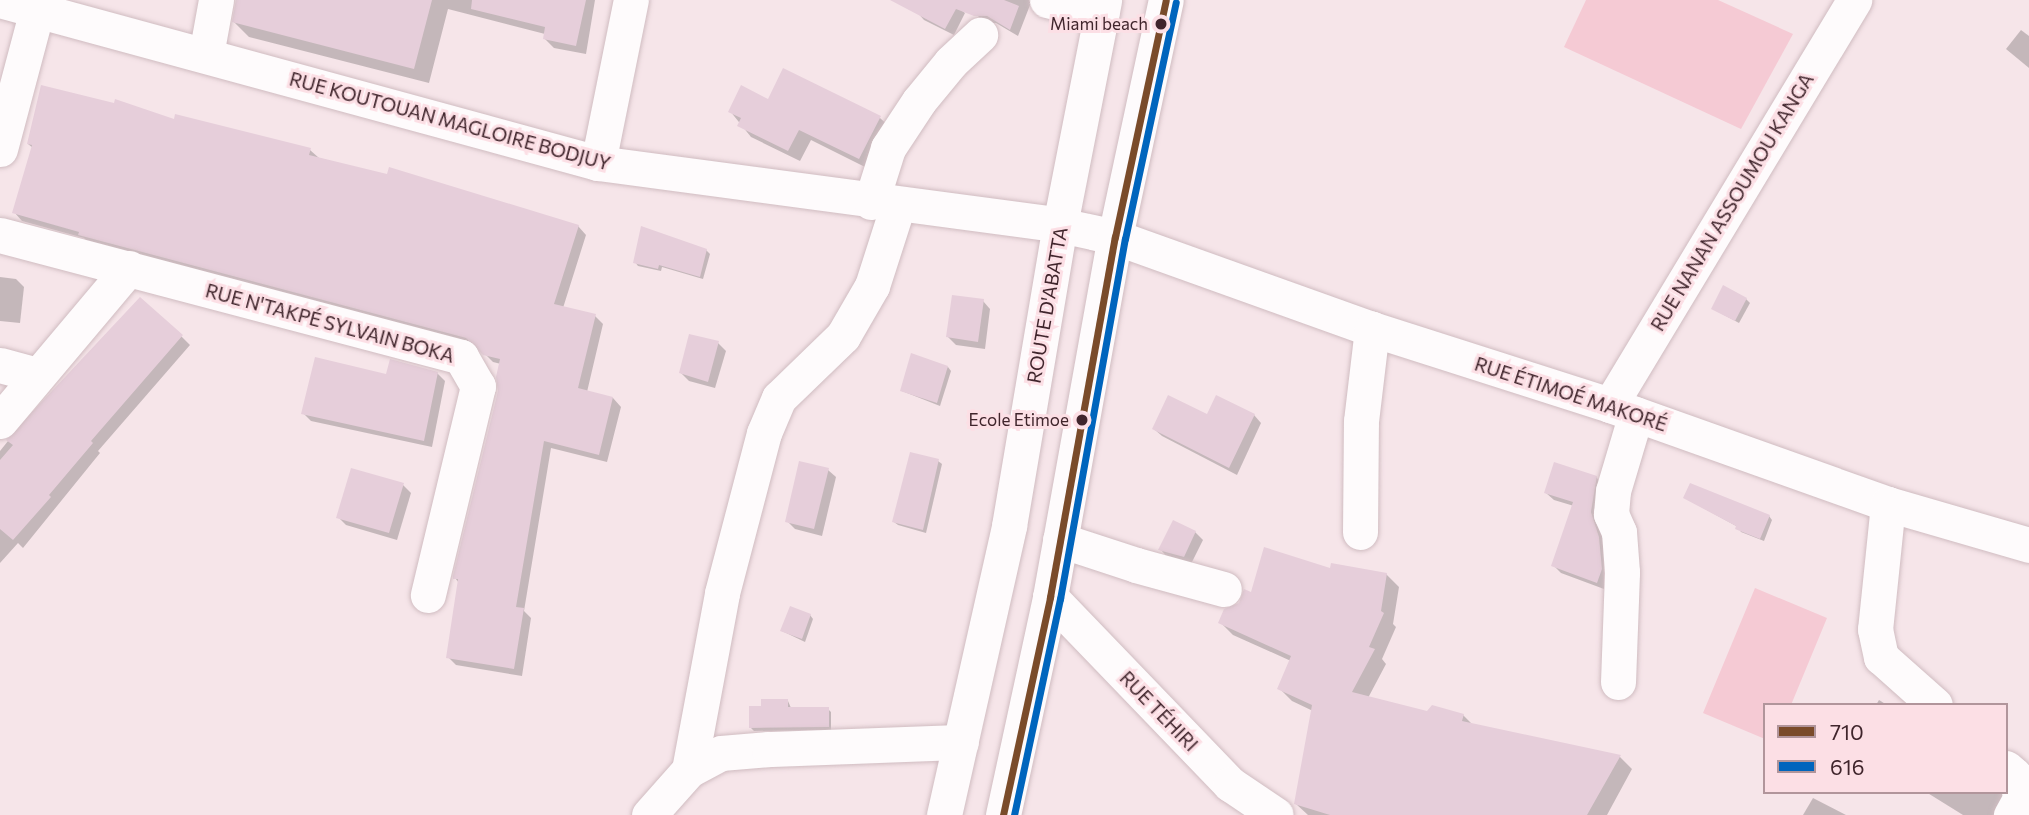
<!DOCTYPE html>
<html>
<head>
<meta charset="utf-8">
<style>
	body { margin:0 }
	#map { position:relative; width:2029px; height:815px; overflow:hidden; background:#f6e5e9; font-family:Commissioner,sans-serif }
	div>[style] { position:absolute }
	.green>* { inset:0; background:#f5cad4 }
	.shadow>* { inset:0; background:#0003 }
	.building>* { inset:0; background:#e6ceda }
	.roads { filter:drop-shadow(0 0 2px #d0bcc1) drop-shadow(0 0 2px #d0bcc1) }
	.minor>* { height:35px; margin:-17.5px; padding:0 17.5px; transform-origin:17.5px; border-radius:17.5px; background:#fefbfc }
	.bus-1>* { height:7px; margin:-3.5px; padding:0 3.5px; transform-origin:3.5px; border-radius:3.5px; background:#7a4b2a }
	.bus-2>* { height:7px; margin:-3.5px; padding:0 3.5px; transform-origin:3.5px; border-radius:3.5px; background:#0065bd }
	.dots>* { width:19px; height:19px; translate:-50% -50%; box-sizing:border-box; border:4px solid #fcdfe5; border-radius:50% }
	span { translate:-50% -50%; white-space:nowrap; text-align:center; line-height:1.15; -webkit-text-stroke:6px #fcdfe5; paint-order:stroke }
	.bus-label { font-size:17px; color:#40252c }
	.right { translate:-100% -50%; text-align:right }
	.street-label { font-size:19px; color:#40252c }
	.legend { position:absolute; left:1763px; top:703px; width:245px; height:91px; box-sizing:border-box; background:#fcdfe5; border:2px solid #b1959b; margin:0; padding:9px 12px; list-style:none; font-size:21px; color:#40252c }
	.legend li { display:flex; align-items:center; gap:14px; height:35px }
	.legend b { width:35px; border:2px solid #b1959b }
</style>
</head>
<body>
<div id="map">
	<div class="green">
		<div style="clip-path:polygon(1586px 0,1718px 0,1793px 34px,1741px 129px,1564px 47px)"></div>
		<div style="clip-path:polygon(1755px 588px,1827px 618px,1791px 705px,1765px 705px,1765px 739px,1703px 713px)"></div>
	</div>
	<div class="shadow">
		<div style="clip-path:polygon(237px 0,595px 0,586px 54px,554px 48px,544px 38px,545px 34px,448px 9px,429px 83px,249px 37px,234px 22px)"></div>
		<div style="clip-path:polygon(923px 0,948px 0,965px 13px,954px 35px,924px 20px,917px 12px)"></div>
		<div style="clip-path:polygon(978px 0,1032px 0,1018px 36px,996px 23px,985px 23px,977px 15px)"></div>
		<div style="clip-path:polygon(2021px 30px,2029px 36px,2029px 68px,2006px 49px)"></div>
		<div style="clip-path:polygon(769px 101px,880px 118px,892px 129px,871px 170px,811px 140px,800px 161px,751px 137px,730px 111px)"></div>
		<div style="clip-path:polygon(175px 121px,310px 150px,319px 158px,578px 226px,586px 235px,563px 308px,595px 316px,603px 324px,587px 392px,613px 398px,621px 407px,607px 462px,551px 448px,524px 611px,531px 618px,522px 676px,456px 665px,448px 657px,459px 583px,455px 578px,499px 391px,501px 364px,493px 362px,476px 345px,88px 243px,84px 238px,22px 221px,14px 212px,33px 148px,28px 144px)"></div>
		<div style="clip-path:polygon(706px 250px,710px 254px,703px 279px,662px 267px,661px 271px,638px 266px,635px 262px)"></div>
		<div style="clip-path:polygon(0 277px,16px 279px,24px 287px,20px 323px,0 321px)"></div>
		<div style="clip-path:polygon(1746px 299px,1750px 303px,1739px 323px,1713px 309px)"></div>
		<div style="clip-path:polygon(983px 301px,990px 309px,985px 349px,956px 345px,948px 337px)"></div>
		<div style="clip-path:polygon(181px 336px,190px 345px,98px 451px,100px 453px,23px 548px,18px 543px,0 563px,0 451px,8px 441px)"></div>
		<div style="clip-path:polygon(718px 343px,726px 351px,715px 388px,689px 381px,681px 373px)"></div>
		<div style="clip-path:polygon(948px 367px,951px 371px,940px 406px,902px 391px)"></div>
		<div style="clip-path:polygon(437px 373px,445px 381px,432px 447px,311px 421px,303px 413px,388px 377px)"></div>
		<div style="clip-path:polygon(1254px 415px,1261px 423px,1237px 475px,1162px 436px,1154px 429px,1208px 417px)"></div>
		<div style="clip-path:polygon(938px 461px,942px 464px,926px 533px,898px 525px,894px 522px)"></div>
		<div style="clip-path:polygon(828px 470px,836px 477px,822px 536px,795px 529px,787px 521px)"></div>
		<div style="clip-path:polygon(1596px 477px,1603px 485px,1604px 589px,1561px 573px,1553px 565px,1574px 506px,1554px 500px,1546px 493px)"></div>
		<div style="clip-path:polygon(403px 485px,411px 493px,397px 540px,346px 525px,338px 517px)"></div>
		<div style="clip-path:polygon(1685px 498px,1769px 516px,1772px 520px,1764px 541px,1741px 532px,1738px 527px)"></div>
		<div style="clip-path:polygon(1195px 532px,1203px 540px,1191px 564px,1168px 558px,1161px 550px)"></div>
		<div style="clip-path:polygon(1331px 571px,1386px 574px,1399px 587px,1393px 624px,1396px 627px,1382px 659px,1386px 664px,1368px 698px,1428px 713px,1463px 715px,1473px 725px,1620px 757px,1632px 769px,1607px 815px,1308px 815px,1296px 804px,1313px 711px,1292px 701px,1279px 688px,1291px 661px,1233px 635px,1220px 622px,1252px 594px)"></div>
		<div style="clip-path:polygon(810px 615px,813px 619px,805px 642px,782px 631px)"></div>
		<div style="clip-path:polygon(1879px 700px,1887px 705px,1876px 705px)"></div>
		<div style="clip-path:polygon(788px 701px,791px 708px,828px 709px,831px 712px,831px 730px,754px 731px,751px 728px)"></div>
		<div style="clip-path:polygon(1926px 792px,2001px 792px,2005px 798px,1995px 815px,1963px 815px)"></div>
		<div style="clip-path:polygon(1813px 798px,1846px 815px,1803px 815px)"></div>
	</div>
	<div class="building">
		<div style="clip-path:polygon(236px 0,432px 0,414px 69px,232px 22px)"></div>
		<div style="clip-path:polygon(472px 0,586px 0,576px 46px,543px 39px,545px 27px,471px 9px)"></div>
		<div style="clip-path:polygon(890px 0,1004px 0,1019px 6px,1010px 30px,987px 16px,974px 16px,956px 9px,945px 29px)"></div>
		<div style="clip-path:polygon(783px 68px,881px 116px,859px 159px,799px 130px,788px 151px,737px 126px,741px 118px,728px 112px,741px 85px,768px 99px)"></div>
		<div style="clip-path:polygon(41px 85px,114px 103px,115px 99px,174px 119px,175px 114px,311px 148px,309px 155px,387px 174px,389px 167px,579px 225px,554px 304px,596px 314px,578px 388px,613px 397px,599px 455px,544px 441px,516px 607px,524px 608px,514px 669px,446px 658px,458px 579px,453px 579px,453px 576px,498px 391px,496px 377px,500px 359px,483px 355px,466px 338px,78px 235px,79px 232px,12px 213px,32px 145px,27px 144px)"></div>
		<div style="clip-path:polygon(641px 226px,707px 249px,700px 277px,659px 265px,658px 269px,633px 263px)"></div>
		<div style="clip-path:polygon(1723px 285px,1747px 298px,1735px 321px,1711px 309px)"></div>
		<div style="clip-path:polygon(952px 295px,984px 299px,978px 342px,946px 337px)"></div>
		<div style="clip-path:polygon(140px 297px,183px 335px,91px 441px,93px 443px,49px 495px,51px 497px,13px 540px,0 529px,0 460px,13px 445px,6px 440px)"></div>
		<div style="clip-path:polygon(689px 334px,719px 341px,708px 382px,679px 373px)"></div>
		<div style="clip-path:polygon(911px 353px,948px 366px,937px 403px,900px 391px)"></div>
		<div style="clip-path:polygon(315px 357px,386px 374px,390px 359px,438px 372px,424px 441px,301px 414px)"></div>
		<div style="clip-path:polygon(1168px 395px,1207px 414px,1216px 395px,1255px 414px,1229px 468px,1152px 429px)"></div>
		<div style="clip-path:polygon(910px 452px,939px 459px,923px 530px,892px 522px)"></div>
		<div style="clip-path:polygon(799px 461px,829px 468px,814px 529px,785px 522px)"></div>
		<div style="clip-path:polygon(1554px 462px,1597px 476px,1591px 512px,1599px 537px,1602px 569px,1597px 583px,1551px 566px,1573px 502px,1544px 493px)"></div>
		<div style="clip-path:polygon(351px 468px,404px 483px,389px 533px,336px 518px)"></div>
		<div style="clip-path:polygon(1690px 483px,1770px 515px,1760px 539px,1735px 529px,1736px 526px,1683px 498px)"></div>
		<div style="clip-path:polygon(1173px 520px,1196px 531px,1184px 557px,1158px 550px)"></div>
		<div style="clip-path:polygon(1264px 547px,1330px 568px,1331px 563px,1387px 573px,1381px 611px,1384px 613px,1369px 647px,1375px 649px,1352px 692px,1427px 711px,1432px 705px,1464px 714px,1462px 721px,1621px 755px,1587px 815px,1330px 815px,1294px 804px,1312px 705px,1277px 689px,1291px 656px,1218px 623px,1224px 609px,1239px 603px,1244px 589px,1251px 592px)"></div>
		<div style="clip-path:polygon(790px 606px,811px 614px,802px 639px,780px 631px)"></div>
		<div style="clip-path:polygon(761px 699px,788px 699px,788px 707px,829px 707px,829px 727px,749px 728px,749px 706px,761px 706px)"></div>
	</div>
	<div class="roads">
		<div class="minor">
			<div style="left:0;top:0;width:620px;rotate:15.25deg"></div>
			<div style="left:598px;top:163px;width:466px;rotate:7.6deg"></div>
			<div style="left:1060px;top:225px;width:56px;rotate:12.3deg"></div>
			<div style="left:1115px;top:237px;width:273px;rotate:19.7deg"></div>
			<div style="left:1372px;top:329px;width:250px;rotate:17.7deg"></div>
			<div style="left:1610px;top:405px;width:295px;rotate:19.6deg"></div>
			<div style="left:1888px;top:504px;width:147px;rotate:16.2deg"></div>
			<div style="left:1047px;top:0;width:56px;rotate:13.5deg"></div>
			<div style="left:206px;top:55px;width:56px;rotate:-79.7deg"></div>
			<div style="left:0;top:149px;width:144px;rotate:-75.1deg"></div>
			<div style="left:598px;top:163px;width:166px;rotate:-78.6deg"></div>
			<div style="left:871px;top:202px;width:57px;rotate:-72.5deg"></div>
			<div style="left:888px;top:148px;width:56px;rotate:-56.6deg"></div>
			<div style="left:919px;top:101px;width:50px;rotate:-50.6deg"></div>
			<div style="left:951px;top:62px;width:40px;rotate:-43deg"></div>
			<div style="left:0;top:235px;width:477px;rotate:14.8deg"></div>
			<div style="left:461px;top:357px;width:34px;rotate:60deg"></div>
			<div style="left:478px;top:386px;width:215px;rotate:103.5deg"></div>
			<div style="left:0;top:365px;width:39px;rotate:15deg"></div>
			<div style="left:1610px;top:405px;width:473px;rotate:-58.9deg"></div>
			<div style="left:0;top:421px;width:200px;rotate:-49.9deg"></div>
			<div style="left:1888px;top:504px;width:126px;rotate:95.9deg"></div>
			<div style="left:1875px;top:629px;width:29px;rotate:78deg"></div>
			<div style="left:1881px;top:657px;width:72px;rotate:41.6deg"></div>
			<div style="left:1360px;top:532px;width:111px;rotate:-89.5deg"></div>
			<div style="left:1361px;top:421px;width:93px;rotate:-83.2deg"></div>
			<div style="left:1060px;top:540px;width:80px;rotate:18.2deg"></div>
			<div style="left:1136px;top:565px;width:91px;rotate:15.3deg"></div>
			<div style="left:1050px;top:597px;width:260px;rotate:46.1deg"></div>
			<div style="left:1230px;top:784px;width:55px;rotate:34deg"></div>
			<div style="left:1618px;top:682px;width:110px;rotate:-87.9deg"></div>
			<div style="left:1622px;top:572px;width:40px;rotate:-94.3deg"></div>
			<div style="left:1619px;top:532px;width:20px;rotate:-114deg"></div>
			<div style="left:1611px;top:514px;width:23px;rotate:-85deg"></div>
			<div style="left:1613px;top:491px;width:80px;rotate:-73.4deg"></div>
			<div style="left:2006px;top:768px;width:11px;rotate:41deg"></div>
			<div style="left:2014px;top:775px;width:23px;rotate:72deg"></div>
			<div style="left:2021px;top:797px;width:21px;rotate:119deg"></div>
			<div style="left:689px;top:770px;width:180px;rotate:-79.4deg"></div>
			<div style="left:722px;top:593px;width:165px;rotate:-75.3deg"></div>
			<div style="left:764px;top:433px;width:38px;rotate:-67deg"></div>
			<div style="left:779px;top:398px;width:89px;rotate:-44.1deg"></div>
			<div style="left:843px;top:336px;width:58px;rotate:-59.9deg"></div>
			<div style="left:872px;top:286px;width:85px;rotate:-72.2deg"></div>
			<div style="left:649px;top:815px;width:60px;rotate:-48.4deg"></div>
			<div style="left:689px;top:770px;width:36px;rotate:-28deg"></div>
			<div style="left:721px;top:753px;width:48px;rotate:-4.8deg"></div>
			<div style="left:769px;top:749px;width:192px;rotate:-2.1deg"></div>
			<div style="left:944px;top:815px;width:296px;rotate:-77.3deg"></div>
			<div style="left:1009px;top:526px;width:305px;rotate:-80.4deg"></div>
			<div style="left:1060px;top:225px;width:229px;rotate:-78.9deg"></div>
			<div style="left:1003px;top:815px;width:223px;rotate:-77.8deg"></div>
			<div style="left:1050px;top:597px;width:366px;rotate:-79.8deg"></div>
			<div style="left:1115px;top:237px;width:242px;rotate:-77.9deg"></div>
		</div>
	</div>
	<div class="bus-1">
		<div style="left:1003px;top:815px;width:223px;rotate:-77.8deg"></div>
		<div style="left:1050px;top:597px;width:366px;rotate:-79.8deg"></div>
		<div style="left:1115px;top:237px;width:242px;rotate:-77.9deg"></div>
	</div>
	<div class="bus-2">
		<div style="left:1014px;top:815px;width:221px;rotate:-78deg"></div>
		<div style="left:1060px;top:599px;width:366px;rotate:-79.8deg"></div>
		<div style="left:1125px;top:239px;width:242px;rotate:-77.9deg"></div>
	</div>
	<div class="dots">
		<div style="left:1161px;top:24px;background:#40252c"></div>
		<div style="left:1082px;top:420px;background:#40252c"></div>
	</div>
	<div class="bus-label">
		<span class="right" style="left:1148px;top:24px">Miami beach</span>
		<span class="right" style="left:1069px;top:420px">Ecole Etimoe</span>
	</div>
	<div class="street-label">
		<span style="left:450px;top:121px;rotate:15deg">RUE KOUTOUAN MAGLOIRE BODJUY</span>
		<span style="left:1732px;top:202px;rotate:-59deg">RUE NANAN ASSOUMOU KANGA</span>
		<span style="left:1047px;top:305px;rotate:-80deg">ROUTE D'ABATTA</span>
		<span style="left:330px;top:323px;rotate:15deg">RUE N'TAKPÉ SYLVAIN BOKA</span>
		<span style="left:1571px;top:394px;rotate:18deg">RUE ÉTIMOÉ MAKORÉ</span>
		<span style="left:1159px;top:711px;rotate:46deg">RUE TÉHIRI</span>
	</div>
	<ul class="legend">
	<li><b style="height:9px;background:#7a4b2a"></b>710</li>
	<li><b style="height:9px;background:#0065bd"></b>616</li>
	</ul>
</div>
</body>
</html>
